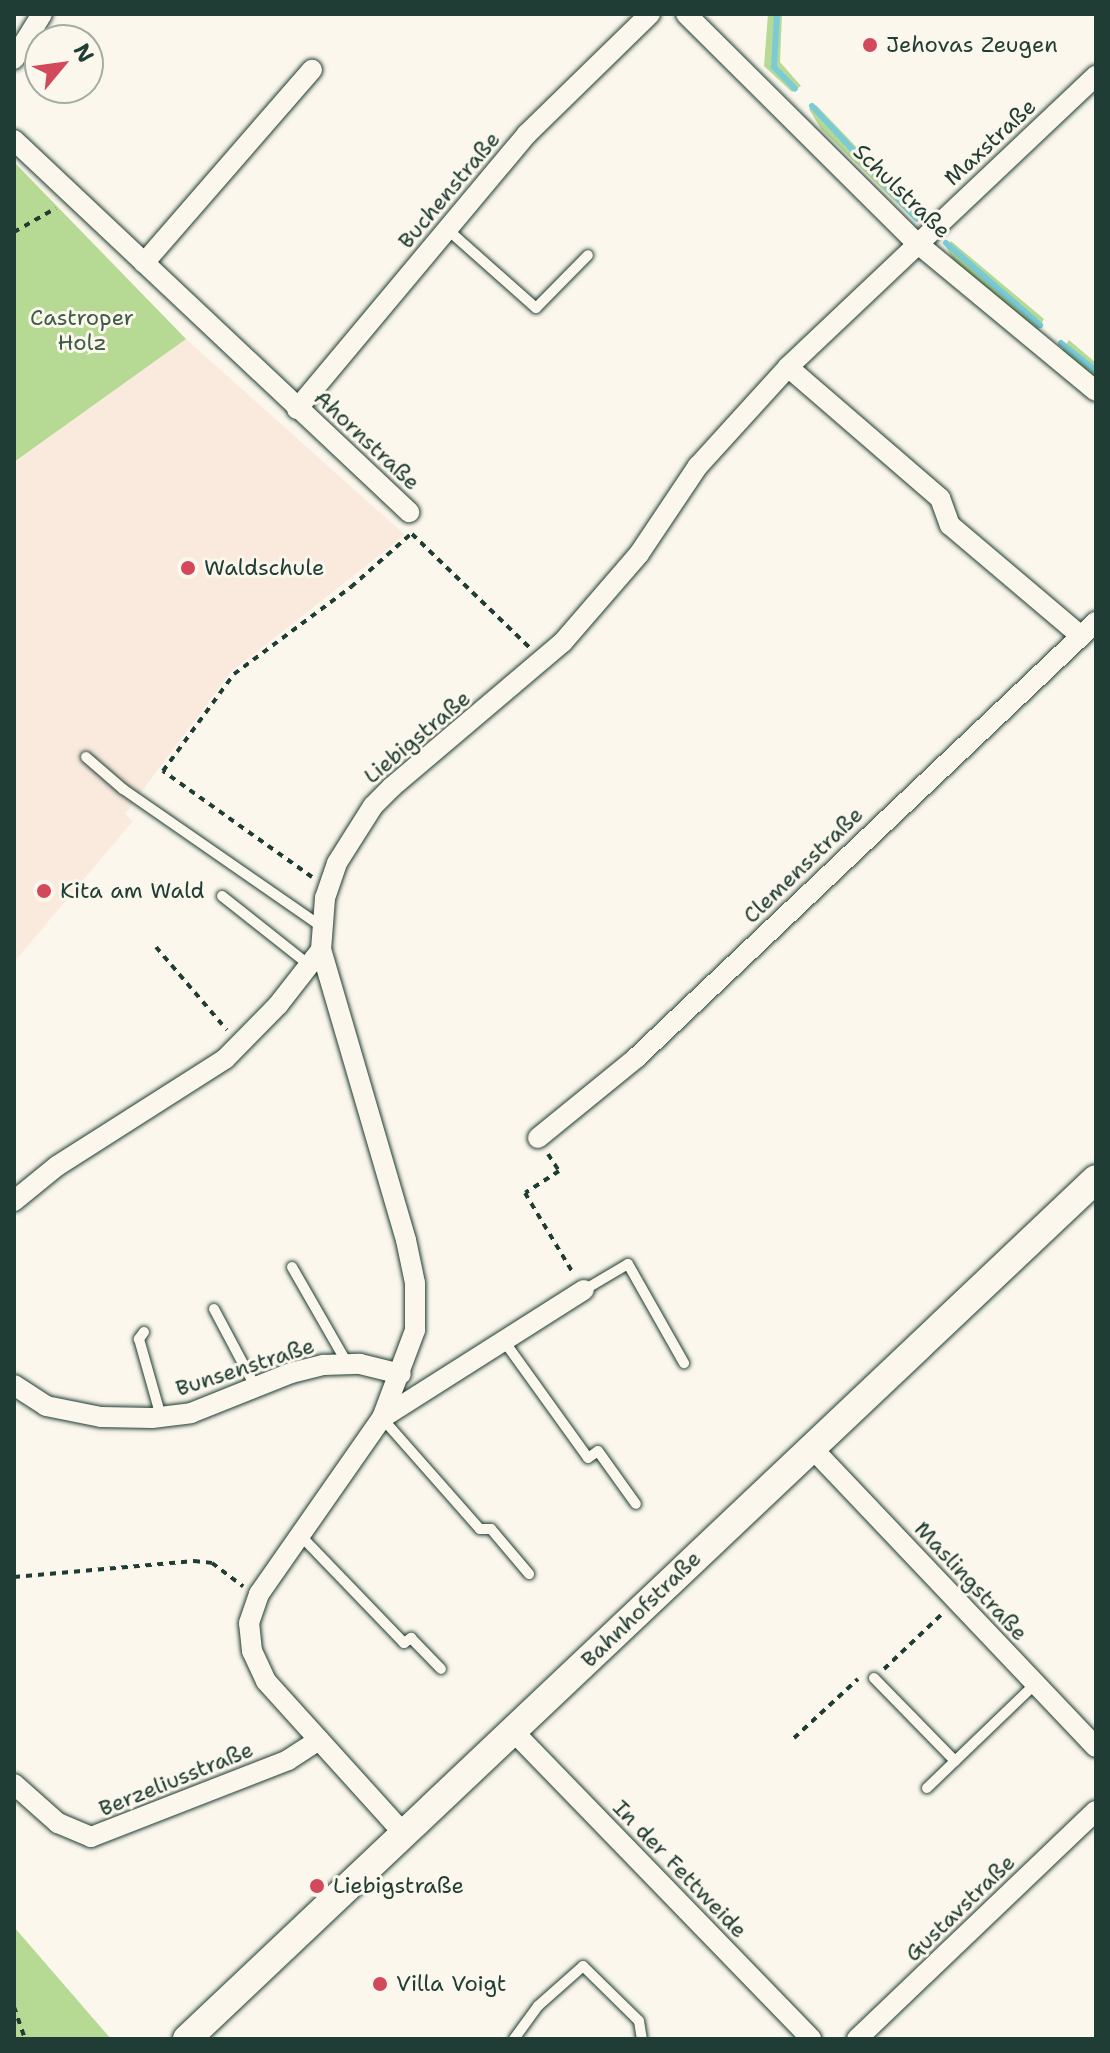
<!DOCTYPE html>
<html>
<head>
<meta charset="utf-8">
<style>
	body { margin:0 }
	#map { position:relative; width:1110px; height:2053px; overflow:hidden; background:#fbf7ec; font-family:"Shantell Sans",sans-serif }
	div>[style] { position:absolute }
	.built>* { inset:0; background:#faeade }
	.green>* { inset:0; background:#b6d994 }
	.stream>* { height:6px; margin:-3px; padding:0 3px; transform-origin:3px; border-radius:3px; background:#7bcbd7 }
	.path>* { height:4px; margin-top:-2px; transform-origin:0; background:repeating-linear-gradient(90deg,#1f3d34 0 6px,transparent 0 12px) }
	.roads { filter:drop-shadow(0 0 2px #1f3d34) drop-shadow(0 0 2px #1f3d34) }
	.service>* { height:10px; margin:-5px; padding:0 5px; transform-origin:5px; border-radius:5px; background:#fbf7ec }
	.minor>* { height:20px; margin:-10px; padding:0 10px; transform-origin:10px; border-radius:10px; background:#fbf7ec }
	.secondary>* { height:28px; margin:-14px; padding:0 14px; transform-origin:14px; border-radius:14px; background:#fbf7ec }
	.dots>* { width:22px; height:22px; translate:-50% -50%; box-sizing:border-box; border:4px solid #fbf7ec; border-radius:50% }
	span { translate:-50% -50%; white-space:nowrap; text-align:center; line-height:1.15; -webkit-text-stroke:6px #fbf7ec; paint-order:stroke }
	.poi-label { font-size:22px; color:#1f3d34 }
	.left { translate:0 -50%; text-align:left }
	.street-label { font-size:22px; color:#1f3d34 }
	.park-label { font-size:22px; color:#3d5c47 }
	.frame { position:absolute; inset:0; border:16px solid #1f3d34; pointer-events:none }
	.north { position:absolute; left:24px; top:24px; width:80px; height:80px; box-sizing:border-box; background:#fbf7ec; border:2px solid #a3ada2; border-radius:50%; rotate:61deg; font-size:22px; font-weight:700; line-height:32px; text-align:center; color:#1f3d34 }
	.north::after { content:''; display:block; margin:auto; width:28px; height:36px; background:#d1495b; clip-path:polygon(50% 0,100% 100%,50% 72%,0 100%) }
</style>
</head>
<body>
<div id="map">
	<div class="built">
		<div style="clip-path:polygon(186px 339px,405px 535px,231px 672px,125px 814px,133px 821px,15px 961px,14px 462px)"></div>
	</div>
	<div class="green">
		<div style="clip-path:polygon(768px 14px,782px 14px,780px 62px,801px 86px,792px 92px,764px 66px)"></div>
		<div style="clip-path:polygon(816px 105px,920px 213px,914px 220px,821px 129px,809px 109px)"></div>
		<div style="clip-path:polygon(14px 162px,186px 339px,14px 462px)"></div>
		<div style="clip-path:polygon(951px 241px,1044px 319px,1038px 330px,954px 261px,946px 247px)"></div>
		<div style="clip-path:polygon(1069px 340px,1096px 363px,1096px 381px,1062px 351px)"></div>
		<div style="clip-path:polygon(14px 1927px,111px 2039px,14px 2039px)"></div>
	</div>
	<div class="stream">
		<div style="left:777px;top:14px;width:53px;rotate:93.2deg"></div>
		<div style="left:774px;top:67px;width:30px;rotate:46deg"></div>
		<div style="left:812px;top:106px;width:154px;rotate:47.1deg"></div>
		<div style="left:946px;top:243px;width:125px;rotate:41.1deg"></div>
		<div style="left:1061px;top:343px;width:45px;rotate:38.7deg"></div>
	</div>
	<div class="path">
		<div style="left:14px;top:232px;width:48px;rotate:-29.7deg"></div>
		<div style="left:412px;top:534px;width:163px;rotate:44deg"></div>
		<div style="left:312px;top:877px;width:183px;rotate:-144.6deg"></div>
		<div style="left:163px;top:771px;width:120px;rotate:-53.8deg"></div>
		<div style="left:234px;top:674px;width:146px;rotate:-36.6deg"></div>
		<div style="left:351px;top:587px;width:81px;rotate:-41.5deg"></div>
		<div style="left:156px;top:947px;width:109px;rotate:49.5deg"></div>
		<div style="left:548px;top:1154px;width:20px;rotate:57deg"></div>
		<div style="left:559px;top:1171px;width:40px;rotate:147.1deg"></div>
		<div style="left:525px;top:1193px;width:93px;rotate:59deg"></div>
		<div style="left:14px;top:1577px;width:181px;rotate:-5.1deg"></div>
		<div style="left:194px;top:1561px;width:18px;rotate:6deg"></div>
		<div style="left:212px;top:1563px;width:39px;rotate:37deg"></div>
		<div style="left:884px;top:1669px;width:83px;rotate:-43.5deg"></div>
		<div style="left:794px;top:1738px;width:87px;rotate:-42.7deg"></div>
		<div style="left:14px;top:2007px;width:34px;rotate:71deg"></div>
	</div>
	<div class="roads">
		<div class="service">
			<div style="left:447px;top:229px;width:119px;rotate:41.6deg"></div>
			<div style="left:536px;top:308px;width:74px;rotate:-45.5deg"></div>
			<div style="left:86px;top:757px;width:49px;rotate:40.9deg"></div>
			<div style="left:123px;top:789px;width:242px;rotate:34.7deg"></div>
			<div style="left:222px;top:896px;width:111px;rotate:38.4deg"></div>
			<div style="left:292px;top:1267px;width:111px;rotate:60.2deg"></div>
			<div style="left:584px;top:1290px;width:51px;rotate:-30.6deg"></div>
			<div style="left:628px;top:1264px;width:114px;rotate:60.5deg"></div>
			<div style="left:214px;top:1309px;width:89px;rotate:62deg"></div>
			<div style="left:144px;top:1332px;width:9px;rotate:126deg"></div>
			<div style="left:139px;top:1339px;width:81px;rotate:74.2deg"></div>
			<div style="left:504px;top:1341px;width:144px;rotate:54.3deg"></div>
			<div style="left:588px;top:1458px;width:12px;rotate:-35deg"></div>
			<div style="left:598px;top:1451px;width:65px;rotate:54.4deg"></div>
			<div style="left:382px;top:1418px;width:148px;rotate:48.6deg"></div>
			<div style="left:480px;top:1529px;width:11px"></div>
			<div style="left:491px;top:1529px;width:59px;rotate:49.8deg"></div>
			<div style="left:300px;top:1535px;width:150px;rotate:46.1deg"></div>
			<div style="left:404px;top:1643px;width:9px;rotate:-36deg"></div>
			<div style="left:411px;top:1638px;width:43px;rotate:45.9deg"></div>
			<div style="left:874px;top:1678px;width:116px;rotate:45.7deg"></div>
			<div style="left:927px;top:1788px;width:151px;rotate:-43.9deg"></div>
			<div style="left:514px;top:2039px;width:41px;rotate:-54deg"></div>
			<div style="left:538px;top:2006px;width:60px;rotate:-41.6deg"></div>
			<div style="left:583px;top:1966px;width:78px;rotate:44.5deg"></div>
			<div style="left:639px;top:2021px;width:18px;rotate:81deg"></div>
		</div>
		<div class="minor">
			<div style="left:686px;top:14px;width:325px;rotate:44.8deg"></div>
			<div style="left:917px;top:243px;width:232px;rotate:39.6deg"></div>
			<div style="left:14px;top:59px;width:53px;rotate:-58.1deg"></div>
			<div style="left:14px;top:140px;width:543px;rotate:43.28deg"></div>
			<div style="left:144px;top:263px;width:256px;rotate:-49deg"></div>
			<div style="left:788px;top:367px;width:201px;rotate:40.8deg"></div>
			<div style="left:940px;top:498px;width:29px;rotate:70deg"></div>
			<div style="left:950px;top:525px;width:172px;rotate:40.3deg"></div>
			<div style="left:297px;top:409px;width:359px;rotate:-50.1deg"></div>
			<div style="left:527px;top:134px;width:172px;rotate:-44.3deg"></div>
			<div style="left:538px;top:1138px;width:127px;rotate:-39.2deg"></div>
			<div style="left:636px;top:1058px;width:634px;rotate:-43.47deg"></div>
			<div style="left:14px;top:1201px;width:55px;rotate:-39.1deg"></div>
			<div style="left:57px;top:1166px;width:199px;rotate:-32.5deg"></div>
			<div style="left:225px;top:1059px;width:76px;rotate:-45.5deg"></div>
			<div style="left:278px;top:1005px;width:70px;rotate:-52deg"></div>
			<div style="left:14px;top:1385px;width:38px;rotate:33deg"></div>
			<div style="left:46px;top:1406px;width:56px;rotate:11.3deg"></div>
			<div style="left:101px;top:1417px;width:51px;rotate:1.1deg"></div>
			<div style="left:152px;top:1418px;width:39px;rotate:-7deg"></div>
			<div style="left:191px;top:1413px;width:108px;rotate:-21.8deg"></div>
			<div style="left:291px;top:1373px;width:34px;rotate:-14deg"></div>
			<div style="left:324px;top:1365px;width:36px;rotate:-2deg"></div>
			<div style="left:360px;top:1364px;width:42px;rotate:13.7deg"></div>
			<div style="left:382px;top:1418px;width:239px;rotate:-32.4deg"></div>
			<div style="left:812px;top:1448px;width:412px;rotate:46.5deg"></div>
			<div style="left:514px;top:1732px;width:427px;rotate:45.9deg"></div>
			<div style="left:14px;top:1784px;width:59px;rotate:41.6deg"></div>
			<div style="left:58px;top:1823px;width:36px;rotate:23deg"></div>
			<div style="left:91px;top:1837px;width:212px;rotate:-21.3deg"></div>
			<div style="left:288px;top:1760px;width:37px;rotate:-33deg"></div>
			<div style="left:406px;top:1836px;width:209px;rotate:-132.1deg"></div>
			<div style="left:266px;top:1681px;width:33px;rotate:-115deg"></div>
			<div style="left:252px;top:1651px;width:28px;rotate:-96deg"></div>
			<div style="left:249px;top:1623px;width:31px;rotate:-71deg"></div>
			<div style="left:259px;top:1594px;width:215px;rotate:-55.1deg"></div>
			<div style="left:382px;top:1418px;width:94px;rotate:-69.4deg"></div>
			<div style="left:415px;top:1330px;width:47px;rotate:-90deg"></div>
			<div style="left:415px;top:1283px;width:44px;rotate:-101.8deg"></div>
			<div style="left:406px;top:1240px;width:302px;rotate:-106.3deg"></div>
			<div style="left:321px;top:950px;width:52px;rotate:-85.6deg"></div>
			<div style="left:325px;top:898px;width:37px;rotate:-71deg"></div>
			<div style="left:337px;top:863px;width:67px;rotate:-57.7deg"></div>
			<div style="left:373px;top:806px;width:27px;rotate:-45deg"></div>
			<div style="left:392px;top:787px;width:224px;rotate:-40.3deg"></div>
			<div style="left:563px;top:642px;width:116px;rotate:-49.2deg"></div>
			<div style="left:639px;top:554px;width:106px;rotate:-56.2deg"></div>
			<div style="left:698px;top:466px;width:134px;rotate:-47.7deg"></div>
			<div style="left:788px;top:367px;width:424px;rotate:-43.4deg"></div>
			<div style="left:857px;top:2039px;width:330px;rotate:-43.7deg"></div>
		</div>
		<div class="secondary">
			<div style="left:187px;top:2039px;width:1251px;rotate:-43.41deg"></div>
		</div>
	</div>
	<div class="dots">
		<div style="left:870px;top:45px;background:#d1495b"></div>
		<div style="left:188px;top:568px;background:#d1495b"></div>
		<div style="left:44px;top:891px;background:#d1495b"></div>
		<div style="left:317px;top:1886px;background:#d1495b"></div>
		<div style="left:380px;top:1984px;background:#d1495b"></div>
	</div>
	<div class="poi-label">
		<span class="left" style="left:886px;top:45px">Jehovas Zeugen</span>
		<span class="left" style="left:204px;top:568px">Waldschule</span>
		<span class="left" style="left:60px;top:891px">Kita am Wald</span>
		<span class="left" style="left:333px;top:1886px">Liebigstraße</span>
		<span class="left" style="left:396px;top:1984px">Villa Voigt</span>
	</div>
	<div class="street-label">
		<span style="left:990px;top:142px;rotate:-43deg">Maxstraße</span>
		<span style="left:449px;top:190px;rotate:-50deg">Buchenstraße</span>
		<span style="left:902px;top:191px;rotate:44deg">Schulstraße</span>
		<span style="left:367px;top:440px;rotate:43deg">Ahornstraße</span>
		<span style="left:417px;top:737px;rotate:-40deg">Liebigstraße</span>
		<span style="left:803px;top:865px;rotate:-44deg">Clemensstraße</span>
		<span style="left:245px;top:1367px;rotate:-18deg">Bunsenstraße</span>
		<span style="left:971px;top:1581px;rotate:47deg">Maslingstraße</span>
		<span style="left:641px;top:1609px;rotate:-44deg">Bahnhofstraße</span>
		<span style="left:176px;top:1779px;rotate:-22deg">Berzeliusstraße</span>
		<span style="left:680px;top:1869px;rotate:46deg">In der Fettweide</span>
		<span style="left:960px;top:1908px;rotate:-44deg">Gustavstraße</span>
	</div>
	<div class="park-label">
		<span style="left:82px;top:330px">Castroper<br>Holz</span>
	</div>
	<div class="frame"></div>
	<div class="north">N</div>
</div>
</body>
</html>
